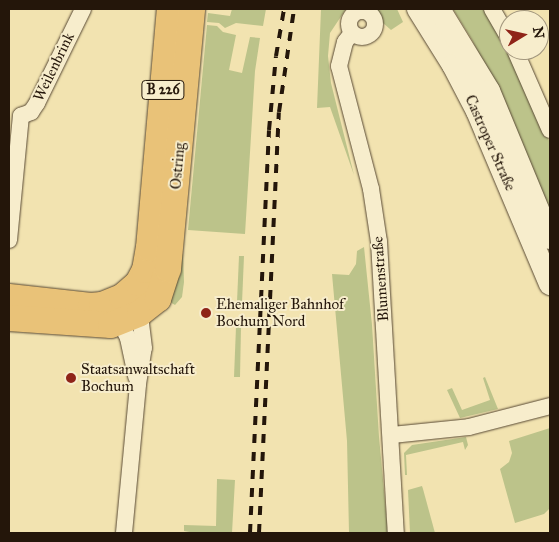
<!DOCTYPE html>
<html>
<head>
<meta charset="utf-8">
<style>
	body { margin:0 }
	#map { position:relative; width:559px; height:542px; overflow:hidden; background:#f2e3b0; font-family:"IM FELL Great Primer",serif }
	div>[style] { position:absolute }
	.green>* { inset:0; background:#bcc38a }
	.roads { filter:drop-shadow(0 0 1px #584934) drop-shadow(0 0 1px #584934) }
	.street>* { height:16px; margin:-8px; padding:0 8px; transform-origin:8px; border-radius:8px; background:#f7edcc }
	.street>.ring { margin:-8px; padding:0; box-sizing:content-box; background:none; border:16px solid #f7edcc; border-radius:50% }
	.secondary>* { height:22px; margin:-11px; padding:0 11px; transform-origin:11px; border-radius:11px; background:#f7edcc }
	.primary>* { height:26px; margin:-13px; padding:0 13px; transform-origin:13px; border-radius:13px; background:#e9c278 }
	.rail>* { height:4px; margin-top:-2px; transform-origin:0; background:repeating-linear-gradient(90deg,#24160a 0 9px,transparent 0 18px) }
	.dots>* { width:14px; height:14px; translate:-50% -50%; box-sizing:border-box; border:2px solid #f7edcc; border-radius:50% }
	span { translate:-50% -50%; white-space:nowrap; text-align:center; line-height:1.15; -webkit-text-stroke:4px #f7edcc; paint-order:stroke }
	.shield-label span { padding:1px 4px; background:#f7edcc; border:1px solid; border-radius:4px; -webkit-text-stroke-width:0 }
	.shield-label { font-size:14px; color:#24160a; font-weight:700 }
	.street-label { font-size:15px; color:#24160a }
	.poi-label { font-size:15px; color:#24160a }
	.left { translate:0 -50%; text-align:left }
	.frame { position:absolute; inset:0; border:10px solid #24160a; pointer-events:none }
	.north { position:absolute; left:499px; top:10px; width:50px; height:50px; box-sizing:border-box; background:#f7edcc; border:1px solid #a3977e; border-radius:50%; rotate:81deg; font-size:14px; font-weight:700; line-height:20px; text-align:center; color:#24160a }
	.north::after { content:''; display:block; margin:auto; width:18px; height:22px; background:#8f2418; clip-path:polygon(50% 0,100% 100%,50% 72%,0 100%) }
</style>
</head>
<body>
<div id="map">
	<div class="green">
		<div style="clip-path:polygon(232px 9px,266px 9px,263px 26px,236px 23px,225px 28px,219px 23px,207px 22px,208px 13px,230px 16px)"></div>
		<div style="clip-path:polygon(321px 9px,346px 9px,330px 33px,328px 56px,331px 83px,354px 175px,330px 107px,317px 108px)"></div>
		<div style="clip-path:polygon(376px 9px,397px 9px,403px 22px,391px 30px,383px 23px)"></div>
		<div style="clip-path:polygon(453px 9px,486px 9px,511px 52px,550px 143px,550px 216px,508px 111px,472px 40px)"></div>
		<div style="clip-path:polygon(207px 25px,217px 26px,223px 32px,236px 35px,229px 70px,242px 73px,250px 37px,260px 38px,255px 71px,245px 234px,188px 230px)"></div>
		<div style="clip-path:polygon(364px 247px,372px 325px,379px 437px,388px 533px,349px 533px,347px 441px,332px 274px,349px 275px,356px 264px,357px 251px)"></div>
		<div style="clip-path:polygon(179px 253px,183px 254px,184px 282px,182px 297px,175px 305px,170px 302px)"></div>
		<div style="clip-path:polygon(239px 256px,244px 256px,242px 303px,237px 302px)"></div>
		<div style="clip-path:polygon(236px 327px,241px 327px,240px 377px,234px 377px)"></div>
		<div style="clip-path:polygon(485px 377px,498px 409px,460px 418px,447px 390px,452px 388px,462px 410px,490px 400px,483px 378px)"></div>
		<div style="clip-path:polygon(550px 428px,550px 508px,544px 514px,515px 523px,500px 469px,509px 462px,512px 453px,509px 441px)"></div>
		<div style="clip-path:polygon(466px 437px,468px 445px,465px 450px,463px 442px,406px 455px,407px 475px,405px 475px,404px 453px,412px 445px)"></div>
		<div style="clip-path:polygon(217px 479px,235px 480px,232px 533px,195px 533px,184px 531px,184px 525px,216px 526px)"></div>
		<div style="clip-path:polygon(422px 486px,423px 489px,435px 533px,410px 533px,408px 490px)"></div>
	</div>
	<div class="roads">
		<div class="street">
			<div style="left:492px;top:9px;width:34px;rotate:60deg"></div>
			<div class="ring" style="left:349px;top:11px;width:10px;height:10px"></div>
			<div style="left:352px;top:33px;width:11px;rotate:128deg"></div>
			<div style="left:345px;top:42px;width:25px;rotate:104deg"></div>
			<div style="left:339px;top:66px;width:127px;rotate:75.4deg"></div>
			<div style="left:371px;top:189px;width:54px;rotate:81.4deg"></div>
			<div style="left:379px;top:242px;width:291px;rotate:86.7deg"></div>
			<div style="left:515px;top:50px;width:87px;rotate:66.4deg"></div>
			<div style="left:21px;top:116px;width:11px;rotate:-22deg"></div>
			<div style="left:31px;top:112px;width:11px;rotate:-56deg"></div>
			<div style="left:37px;top:103px;width:105px;rotate:-63.9deg"></div>
			<div style="left:9px;top:240px;width:125px;rotate:-84.5deg"></div>
			<div style="left:120px;top:322px;width:18px;rotate:63deg"></div>
			<div style="left:128px;top:338px;width:40px;rotate:78deg"></div>
			<div style="left:392px;top:435px;width:77px;rotate:-5.9deg"></div>
			<div style="left:469px;top:427px;width:84px;rotate:-14.5deg"></div>
			<div style="left:124px;top:533px;width:150px;rotate:-84.6deg"></div>
			<div style="left:138px;top:384px;width:36px;rotate:-81deg"></div>
			<div style="left:144px;top:348px;width:35px;rotate:-97deg"></div>
		</div>
		<div class="secondary">
			<div style="left:418px;top:9px;width:66px;rotate:58deg"></div>
			<div style="left:453px;top:65px;width:52px;rotate:62.4deg"></div>
			<div style="left:477px;top:111px;width:188px;rotate:67.1deg"></div>
			<div style="left:439px;top:9px;width:96px;rotate:58.6deg"></div>
			<div style="left:489px;top:91px;width:159px;rotate:67.5deg"></div>
		</div>
		<div class="primary">
			<div style="left:9px;top:297px;width:82px;rotate:6.3deg"></div>
			<div style="left:91px;top:306px;width:11px;rotate:-5deg"></div>
			<div style="left:102px;top:305px;width:22px;rotate:-22deg"></div>
			<div style="left:122px;top:297px;width:21px;rotate:-41deg"></div>
			<div style="left:138px;top:283px;width:15px;rotate:-62deg"></div>
			<div style="left:145px;top:270px;width:22px;rotate:-80deg"></div>
			<div style="left:149px;top:248px;width:240px;rotate:-85deg"></div>
			<div style="left:9px;top:318px;width:102px;rotate:3.9deg"></div>
			<div style="left:111px;top:325px;width:31px;rotate:-22deg"></div>
			<div style="left:140px;top:313px;width:23px;rotate:-38deg"></div>
			<div style="left:158px;top:299px;width:32px;rotate:-72deg"></div>
			<div style="left:168px;top:269px;width:261px;rotate:-84.7deg"></div>
		</div>
	</div>
	<div class="rail">
		<div style="left:250px;top:533px;width:403px;rotate:-87.3deg"></div>
		<div style="left:269px;top:130px;width:74px;rotate:-84.6deg"></div>
		<div style="left:276px;top:56px;width:48px;rotate:-80.3deg"></div>
		<div style="left:259px;top:533px;width:421px;rotate:-87.3deg"></div>
		<div style="left:279px;top:112px;width:104px;rotate:-81.7deg"></div>
	</div>
	<div class="dots">
		<div style="left:206px;top:313px;background:#8f2418"></div>
		<div style="left:71px;top:378px;background:#8f2418"></div>
	</div>
	<div class="shield-label">
		<span style="left:163px;top:90px">B 226</span>
	</div>
	<div class="street-label">
		<span style="left:54px;top:67px;rotate:-64deg">Weilenbrink</span>
		<span style="left:490px;top:143px;rotate:66deg">Castroper Straße</span>
		<span style="left:178px;top:166px;rotate:-85deg">Ostring</span>
		<span style="left:381px;top:279px;rotate:-94deg">Blumenstraße</span>
	</div>
	<div class="poi-label">
		<span class="left" style="left:216px;top:313px">Ehemaliger Bahnhof<br>Bochum Nord</span>
		<span class="left" style="left:81px;top:378px">Staatsanwaltschaft<br>Bochum</span>
	</div>
	<div class="frame"></div>
	<div class="north">N</div>
</div>
</body>
</html>
